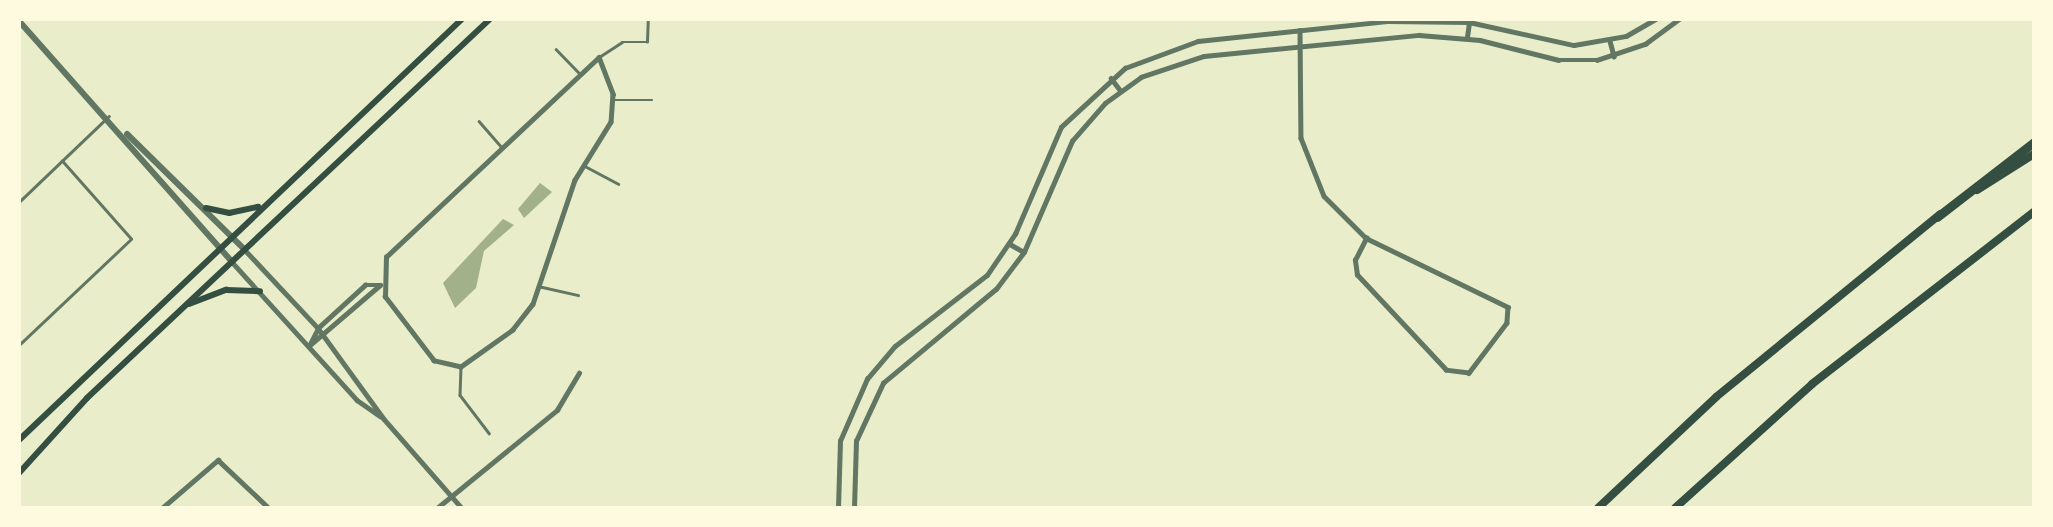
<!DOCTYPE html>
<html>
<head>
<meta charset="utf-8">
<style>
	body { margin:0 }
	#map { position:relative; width:2053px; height:527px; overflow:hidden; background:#e9edc9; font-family:"DejaVu Sans",sans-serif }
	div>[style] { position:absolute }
	.water>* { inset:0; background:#a3b18a }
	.service>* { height:2.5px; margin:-1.25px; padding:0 1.25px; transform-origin:1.25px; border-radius:1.25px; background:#617663 }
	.minor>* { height:4.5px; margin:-2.25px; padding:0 2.25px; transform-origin:2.25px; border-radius:2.25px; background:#617663 }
	.tertiary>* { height:6px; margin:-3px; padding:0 3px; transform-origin:3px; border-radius:3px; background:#617663 }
	.secondary>* { height:6px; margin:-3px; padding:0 3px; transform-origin:3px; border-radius:3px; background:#344e41 }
	.trunk>* { height:8px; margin:-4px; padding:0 4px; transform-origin:4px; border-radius:4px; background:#344e41 }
	.motorway>* { height:9px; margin:-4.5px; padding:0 4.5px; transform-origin:4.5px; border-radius:4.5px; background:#344e41 }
	span { translate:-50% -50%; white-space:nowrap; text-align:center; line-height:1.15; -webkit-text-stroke:5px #fefae0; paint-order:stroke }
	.frame { position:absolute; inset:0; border:21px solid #fefae0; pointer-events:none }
</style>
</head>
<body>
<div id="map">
	<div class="water">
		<div style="clip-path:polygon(540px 183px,552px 192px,524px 218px,518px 209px)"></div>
		<div style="clip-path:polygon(503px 219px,514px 225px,484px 251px,476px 288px,455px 308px,443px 283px)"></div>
	</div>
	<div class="service">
		<div style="left:556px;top:49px;width:33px;rotate:46deg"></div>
		<div style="left:599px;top:57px;width:27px;rotate:-33deg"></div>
		<div style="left:622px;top:42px;width:25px"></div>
		<div style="left:647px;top:42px;width:23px;rotate:-88deg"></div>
		<div style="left:614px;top:100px;width:38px"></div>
		<div style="left:479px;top:121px;width:35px;rotate:49deg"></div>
		<div style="left:583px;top:165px;width:40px;rotate:28deg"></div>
		<div style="left:19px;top:202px;width:124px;rotate:-43.7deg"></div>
		<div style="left:538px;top:286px;width:41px;rotate:12.7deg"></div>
		<div style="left:19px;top:345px;width:154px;rotate:-43.4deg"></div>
		<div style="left:131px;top:239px;width:104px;rotate:-131.5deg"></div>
		<div style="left:461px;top:367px;width:28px;rotate:92deg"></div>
		<div style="left:460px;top:395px;width:48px;rotate:52.7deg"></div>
	</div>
	<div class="minor">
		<div style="left:1300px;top:30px;width:108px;rotate:89.5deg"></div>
		<div style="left:1301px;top:138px;width:62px;rotate:68.4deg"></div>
		<div style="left:1324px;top:196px;width:59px;rotate:45deg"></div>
		<div style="left:1366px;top:238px;width:158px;rotate:25.9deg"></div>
		<div style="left:1508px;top:307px;width:16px;rotate:94deg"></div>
		<div style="left:1507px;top:323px;width:63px;rotate:127.2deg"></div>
		<div style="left:1469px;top:373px;width:23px;rotate:-173deg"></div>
		<div style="left:1446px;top:370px;width:130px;rotate:-133.1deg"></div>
		<div style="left:1357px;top:275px;width:15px;rotate:-98deg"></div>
		<div style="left:1355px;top:260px;width:25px;rotate:-63deg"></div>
		<div style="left:1467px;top:37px;width:15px;rotate:-82deg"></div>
		<div style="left:1610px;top:41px;width:16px;rotate:75deg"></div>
		<div style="left:599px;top:57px;width:40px;rotate:69deg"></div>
		<div style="left:613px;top:94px;width:28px;rotate:94deg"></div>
		<div style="left:611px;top:122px;width:68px;rotate:121.8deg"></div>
		<div style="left:575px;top:180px;width:131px;rotate:108.7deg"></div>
		<div style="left:533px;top:304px;width:33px;rotate:128deg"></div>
		<div style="left:513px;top:330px;width:64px;rotate:144.6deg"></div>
		<div style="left:461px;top:367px;width:28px;rotate:-167deg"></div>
		<div style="left:434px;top:361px;width:81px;rotate:-127.4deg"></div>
		<div style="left:385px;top:297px;width:40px;rotate:-88.6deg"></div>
		<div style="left:386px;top:257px;width:292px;rotate:-43.2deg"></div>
		<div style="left:1111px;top:78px;width:15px;rotate:53deg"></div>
		<div style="left:1010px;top:244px;width:16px;rotate:30deg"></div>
		<div style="left:245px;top:250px;width:107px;rotate:46.9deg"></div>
		<div style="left:318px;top:328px;width:112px;rotate:54deg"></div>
		<div style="left:384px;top:419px;width:118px;rotate:48.8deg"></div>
		<div style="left:232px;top:262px;width:186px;rotate:47.8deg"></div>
		<div style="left:357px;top:400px;width:28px;rotate:35deg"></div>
		<div style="left:310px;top:345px;width:92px;rotate:-40.6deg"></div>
		<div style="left:309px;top:346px;width:20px;rotate:-63deg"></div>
		<div style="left:318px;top:328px;width:64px;rotate:-42.5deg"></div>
		<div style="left:365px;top:285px;width:16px"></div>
		<div style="left:162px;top:508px;width:74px;rotate:-40.6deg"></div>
		<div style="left:218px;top:460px;width:70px;rotate:43.3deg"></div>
		<div style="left:437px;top:508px;width:155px;rotate:-39.2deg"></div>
		<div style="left:557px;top:410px;width:43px;rotate:-59.3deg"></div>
		<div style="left:838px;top:508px;width:67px;rotate:-88.3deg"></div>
		<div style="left:840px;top:441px;width:68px;rotate:-66.5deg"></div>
		<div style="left:867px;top:379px;width:43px;rotate:-49.7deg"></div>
		<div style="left:895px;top:346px;width:116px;rotate:-37.7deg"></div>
		<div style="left:987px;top:275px;width:50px;rotate:-55.7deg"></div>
		<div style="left:1015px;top:234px;width:116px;rotate:-66.7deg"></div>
		<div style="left:1061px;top:127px;width:87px;rotate:-42.7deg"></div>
		<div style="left:1125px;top:68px;width:78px;rotate:-20.3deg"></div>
		<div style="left:1198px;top:41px;width:192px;rotate:-6deg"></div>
		<div style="left:1389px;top:21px;width:80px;rotate:0.7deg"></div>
		<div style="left:1469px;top:22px;width:107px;rotate:12.4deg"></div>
		<div style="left:1574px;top:45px;width:53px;rotate:-9.8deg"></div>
		<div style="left:1626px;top:36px;width:34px;rotate:-30deg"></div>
		<div style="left:854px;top:508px;width:67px;rotate:-88.3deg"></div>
		<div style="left:856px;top:441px;width:64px;rotate:-65deg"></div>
		<div style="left:883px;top:383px;width:147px;rotate:-39.8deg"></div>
		<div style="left:996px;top:289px;width:46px;rotate:-52.9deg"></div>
		<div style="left:1024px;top:252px;width:121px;rotate:-66.6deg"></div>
		<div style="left:1072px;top:141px;width:50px;rotate:-49deg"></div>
		<div style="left:1105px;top:103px;width:44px;rotate:-35.8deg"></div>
		<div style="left:1141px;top:77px;width:66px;rotate:-18.4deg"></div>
		<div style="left:1204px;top:56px;width:216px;rotate:-5.6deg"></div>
		<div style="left:1419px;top:35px;width:61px;rotate:4.7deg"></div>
		<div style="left:1480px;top:40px;width:81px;rotate:14.2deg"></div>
		<div style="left:1559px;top:60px;width:38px"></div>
		<div style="left:1597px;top:60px;width:51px;rotate:-18.4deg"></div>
		<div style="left:1645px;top:44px;width:42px;rotate:-36.3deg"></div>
	</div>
	<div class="tertiary">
		<div style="left:19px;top:21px;width:322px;rotate:48.5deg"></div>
		<div style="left:127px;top:134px;width:165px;rotate:44.5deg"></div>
	</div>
	<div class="secondary">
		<div style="left:206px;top:208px;width:24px;rotate:12deg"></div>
		<div style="left:229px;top:213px;width:30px;rotate:-12deg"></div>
		<div style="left:189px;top:304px;width:40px;rotate:-21deg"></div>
		<div style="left:226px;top:290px;width:34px;rotate:2deg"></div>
		<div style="left:19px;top:440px;width:611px;rotate:-43.54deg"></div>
		<div style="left:19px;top:473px;width:101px;rotate:-47.8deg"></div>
		<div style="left:87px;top:398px;width:553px;rotate:-43.24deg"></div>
	</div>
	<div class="trunk">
		<div style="left:1977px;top:190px;width:67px;rotate:-32.3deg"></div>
		<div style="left:1598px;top:508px;width:162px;rotate:-43.2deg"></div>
		<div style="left:1716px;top:397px;width:289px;rotate:-39.2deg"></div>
		<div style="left:1675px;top:508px;width:185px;rotate:-42.1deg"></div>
		<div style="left:1812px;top:384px;width:281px;rotate:-37.8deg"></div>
	</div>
	<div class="motorway">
		<div style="left:1937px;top:217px;width:123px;rotate:-37.7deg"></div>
	</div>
	<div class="frame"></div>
</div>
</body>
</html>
